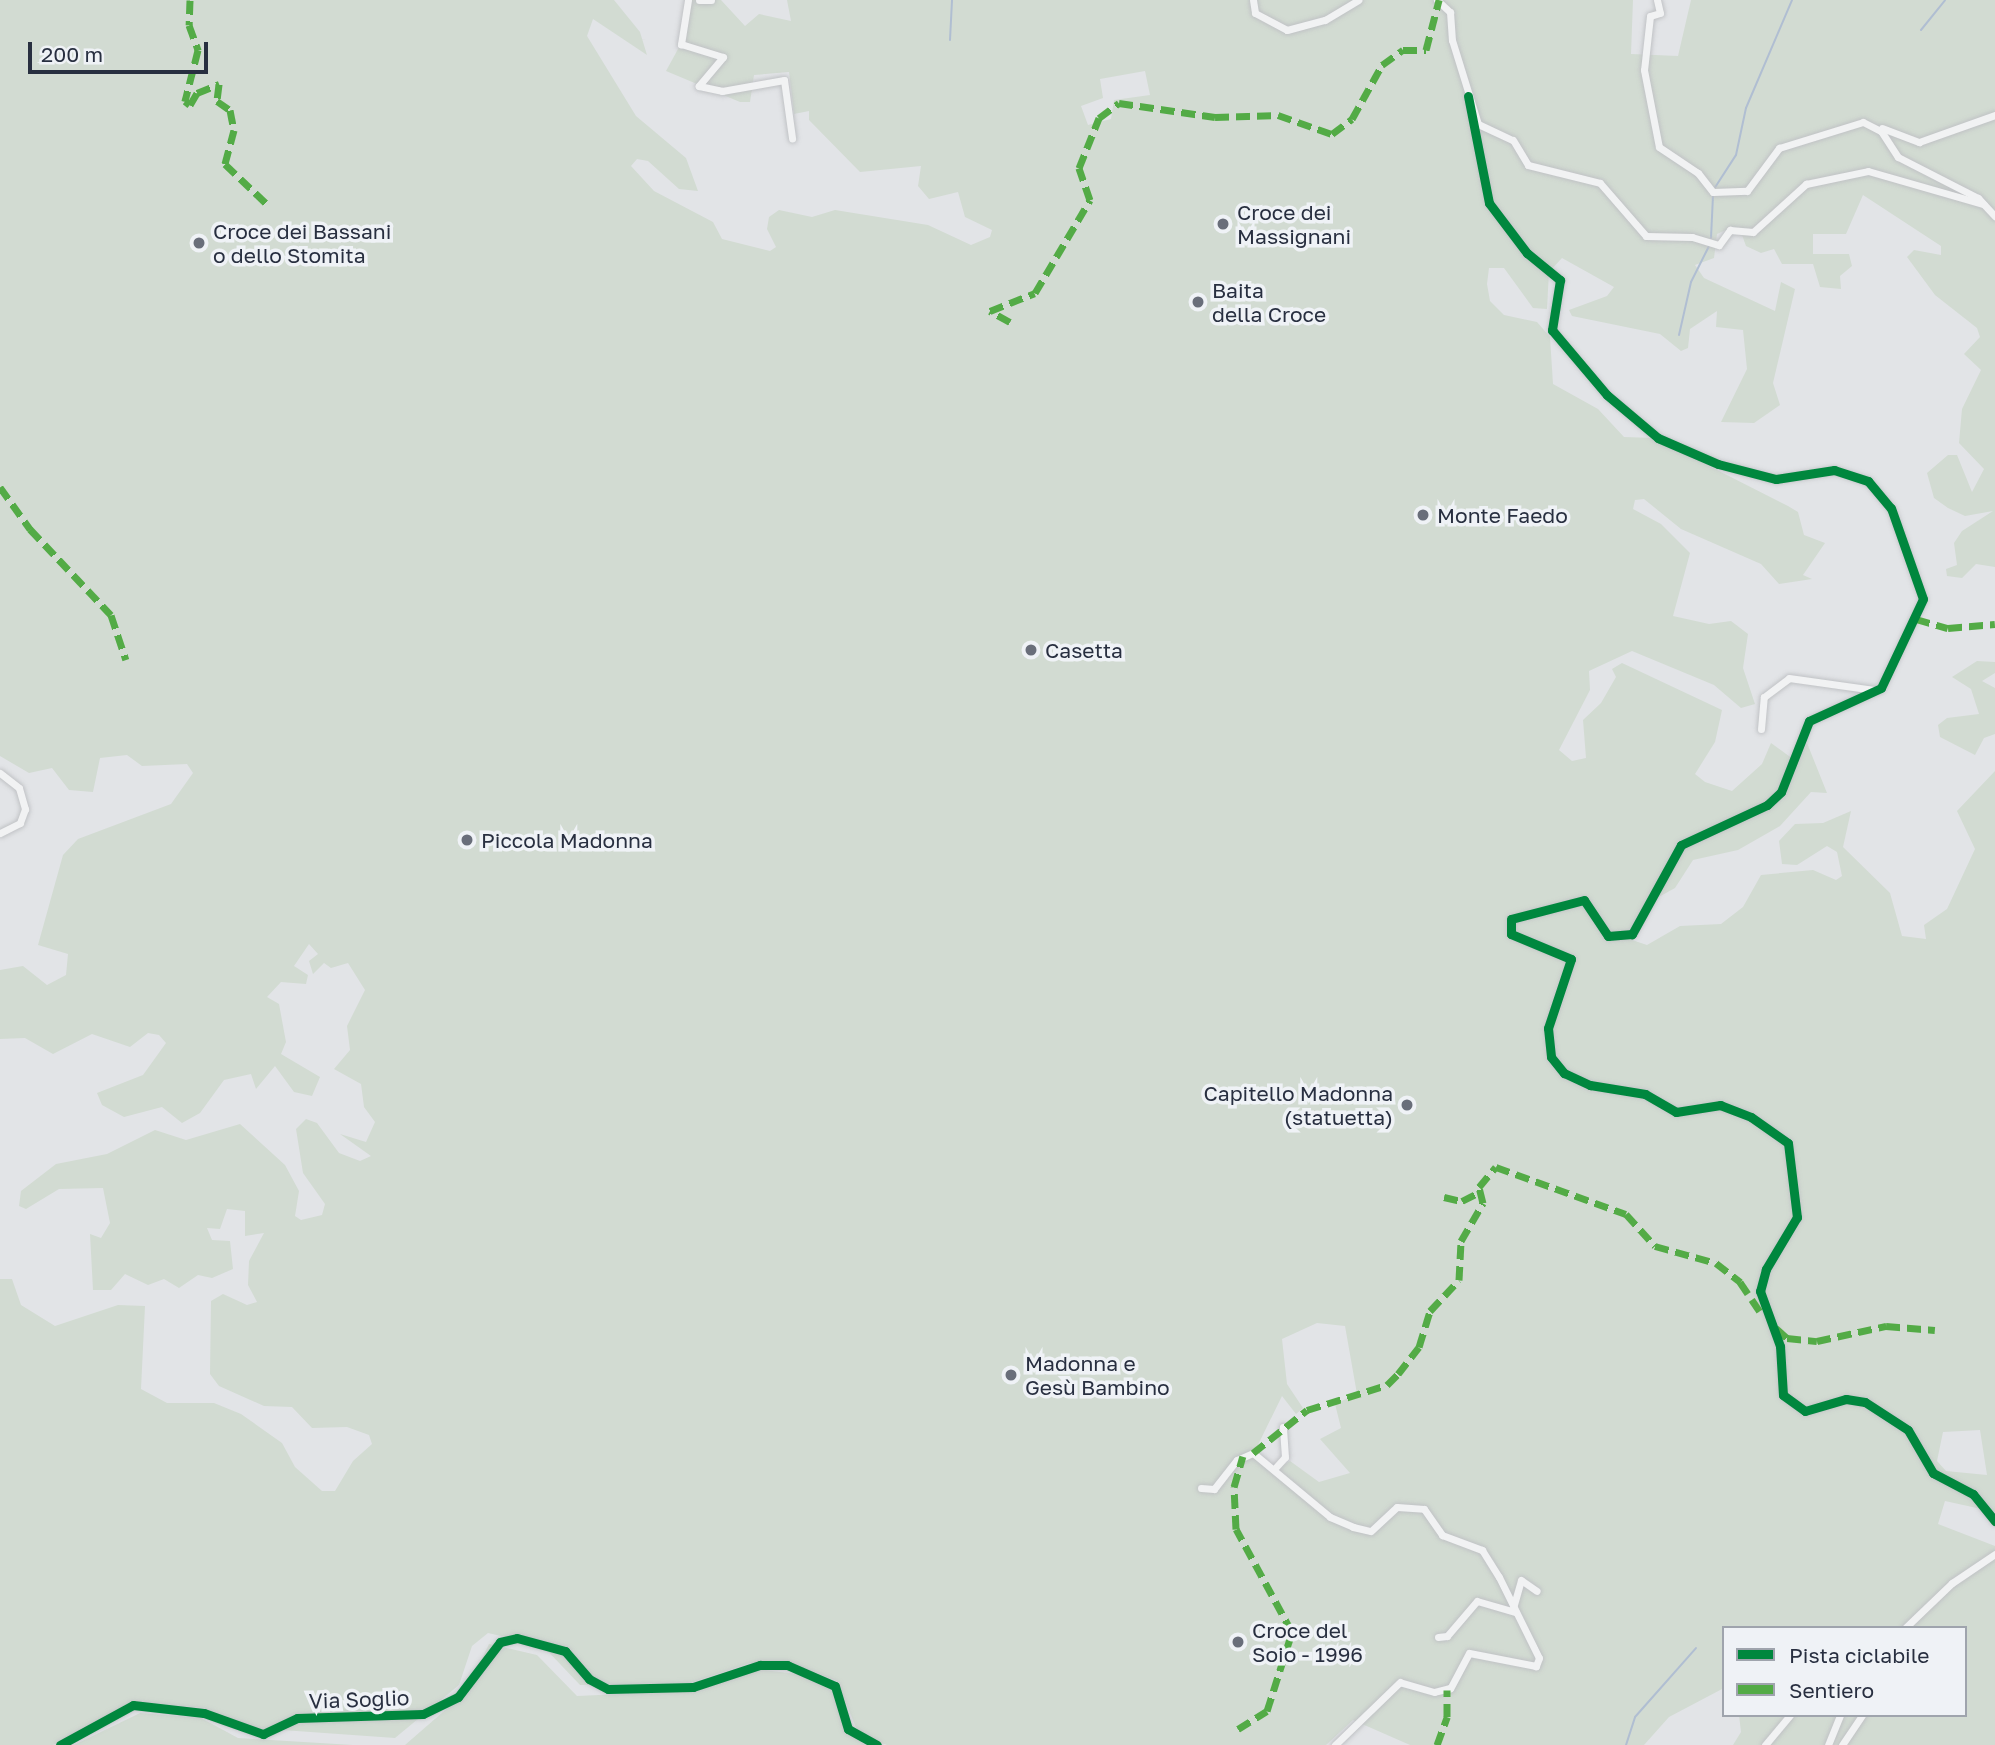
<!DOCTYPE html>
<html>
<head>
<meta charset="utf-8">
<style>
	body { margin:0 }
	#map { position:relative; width:1995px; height:1745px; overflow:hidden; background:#e2e4e7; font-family:"Golos Text",sans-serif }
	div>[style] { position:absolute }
	.green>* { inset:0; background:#d2dbd2 }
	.stream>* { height:2px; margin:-1px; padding:0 1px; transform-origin:1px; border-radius:1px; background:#b0bed2 }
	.roads { filter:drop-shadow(0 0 2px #c0c2c5) drop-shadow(0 0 2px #c0c2c5) }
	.minor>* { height:7px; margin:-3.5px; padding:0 3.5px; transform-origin:3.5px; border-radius:3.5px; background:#f1f2f3 }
	.quiet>* { height:7px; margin-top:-3.5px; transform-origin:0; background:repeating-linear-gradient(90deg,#53ab46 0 14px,transparent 0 21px) }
	.cycleway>* { height:9px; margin:-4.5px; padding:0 4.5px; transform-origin:4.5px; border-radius:4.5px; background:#00873e }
	.dots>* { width:19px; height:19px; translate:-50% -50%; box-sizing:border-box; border:4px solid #eff2f6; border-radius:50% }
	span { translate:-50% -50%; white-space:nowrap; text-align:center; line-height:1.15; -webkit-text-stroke:7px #eff2f6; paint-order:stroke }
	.poi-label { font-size:21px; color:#282f40 }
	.left { translate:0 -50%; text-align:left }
	.right { translate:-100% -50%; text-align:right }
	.street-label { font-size:21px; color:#282f40 }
	.legend { position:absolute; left:1722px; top:1626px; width:245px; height:91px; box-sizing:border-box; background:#eff2f6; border:2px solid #9fa4ad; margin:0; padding:9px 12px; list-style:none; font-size:21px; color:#282f40 }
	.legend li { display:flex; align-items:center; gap:14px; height:35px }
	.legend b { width:35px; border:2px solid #9fa4ad }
	.scale { position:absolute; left:28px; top:42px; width:180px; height:32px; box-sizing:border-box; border:4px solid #282f40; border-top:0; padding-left:9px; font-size:21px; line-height:24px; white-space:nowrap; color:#282f40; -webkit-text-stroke:5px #eff2f6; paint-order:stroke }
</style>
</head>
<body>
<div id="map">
	<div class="green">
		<div style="clip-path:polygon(evenodd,0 0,614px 0,640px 32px,647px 55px,593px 19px,587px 36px,636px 116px,686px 158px,698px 191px,679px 189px,648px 161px,637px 159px,631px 166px,654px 191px,713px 222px,722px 239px,770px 251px,776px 247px,767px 229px,769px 217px,779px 210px,812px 217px,835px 210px,928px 225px,971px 245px,990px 237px,992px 230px,965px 217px,958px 192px,929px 199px,918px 186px,921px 166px,860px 172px,809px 120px,809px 111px,794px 114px,789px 72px,754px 75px,750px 102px,740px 102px,666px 71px,683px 40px,686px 0,721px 0,745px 26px,759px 14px,791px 21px,787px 0,1633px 0,1631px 54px,1678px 56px,1691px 0,1995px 0,1995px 567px,1976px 564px,1962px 578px,1947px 576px,1946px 569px,1957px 565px,1954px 543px,1962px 531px,1993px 511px,1965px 516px,1948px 508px,1934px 498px,1927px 473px,1948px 455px,1957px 455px,1972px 492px,1984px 469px,1959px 443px,1962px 409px,1981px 370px,1964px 354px,1980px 337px,1977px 328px,1935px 295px,1907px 257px,1914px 250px,1941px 255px,1941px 246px,1863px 195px,1846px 234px,1813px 234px,1813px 254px,1849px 254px,1852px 266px,1840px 276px,1841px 289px,1820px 287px,1813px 264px,1782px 264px,1774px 249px,1761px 253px,1746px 246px,1742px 235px,1726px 230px,1717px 234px,1714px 258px,1695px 265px,1704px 278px,1775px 311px,1781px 282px,1795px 289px,1773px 383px,1780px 405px,1754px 423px,1721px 422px,1747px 369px,1743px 330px,1716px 327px,1717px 311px,1690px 329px,1688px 348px,1681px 351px,1660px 334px,1572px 316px,1569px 310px,1607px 296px,1614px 287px,1562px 258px,1549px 272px,1547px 309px,1533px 308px,1504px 268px,1489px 268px,1487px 284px,1490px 301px,1504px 315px,1537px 322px,1550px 337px,1553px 384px,1598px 409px,1624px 437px,1654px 438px,1788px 506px,1798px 512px,1804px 535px,1825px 543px,1803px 575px,1812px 579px,1779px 584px,1761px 564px,1681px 529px,1644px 499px,1635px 500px,1633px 509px,1661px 524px,1690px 553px,1673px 616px,1709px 624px,1731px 621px,1748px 634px,1743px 668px,1755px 704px,1741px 708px,1714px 685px,1632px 651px,1589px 671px,1590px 690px,1559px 750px,1572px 761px,1586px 758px,1583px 720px,1601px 703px,1616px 677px,1612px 669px,1622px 663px,1722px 710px,1715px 742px,1695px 774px,1705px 782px,1732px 791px,1762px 764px,1771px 743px,1797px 762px,1807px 743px,1827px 793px,1811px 792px,1780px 826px,1738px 850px,1693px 860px,1675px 888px,1655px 899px,1632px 940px,1647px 945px,1680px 926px,1721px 924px,1743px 907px,1761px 875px,1813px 870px,1836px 880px,1842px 876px,1837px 852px,1827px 846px,1797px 865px,1782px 864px,1779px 841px,1795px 824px,1823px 823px,1851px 811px,1843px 847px,1890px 893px,1902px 936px,1926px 939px,1924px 925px,1947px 909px,1975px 849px,1957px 811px,1995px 771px,1995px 1512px,1945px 1501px,1938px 1524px,1995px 1546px,1995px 1745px,1733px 1745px,1741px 1732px,1739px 1715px,1965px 1715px,1965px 1628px,1724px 1628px,1724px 1688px,1669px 1717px,1644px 1745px,1410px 1745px,1353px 1720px,1326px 1745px,887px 1745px,859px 1735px,837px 1681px,791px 1663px,750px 1663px,690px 1683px,580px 1685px,542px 1645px,488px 1633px,472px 1646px,459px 1685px,395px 1738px,239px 1727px,204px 1708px,140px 1702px,53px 1745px,0 1745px,0 1279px,12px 1279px,21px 1305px,55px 1326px,118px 1305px,145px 1306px,141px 1389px,167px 1403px,214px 1403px,241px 1414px,282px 1443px,295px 1467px,322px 1491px,335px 1491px,353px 1461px,372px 1444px,369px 1435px,347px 1427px,312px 1428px,292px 1407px,264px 1406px,219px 1386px,210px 1374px,211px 1301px,223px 1294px,247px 1305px,257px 1302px,248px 1285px,249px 1261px,264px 1233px,245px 1236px,245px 1211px,227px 1209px,220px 1229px,207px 1228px,212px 1240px,230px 1241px,233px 1269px,212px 1278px,198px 1275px,179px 1288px,164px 1279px,148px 1285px,125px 1274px,111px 1290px,93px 1290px,90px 1234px,101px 1238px,110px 1223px,103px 1188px,59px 1189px,26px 1209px,19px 1206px,21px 1191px,56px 1164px,107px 1154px,155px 1130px,186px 1140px,240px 1124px,285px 1165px,299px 1191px,295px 1216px,301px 1220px,322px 1215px,325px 1204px,303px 1173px,296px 1129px,306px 1119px,317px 1123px,339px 1153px,360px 1161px,371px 1156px,340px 1134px,366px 1142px,375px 1122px,364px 1107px,361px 1084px,334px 1069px,350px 1050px,347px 1026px,365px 990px,348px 963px,331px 968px,324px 963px,313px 974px,309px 961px,318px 954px,309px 944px,294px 966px,308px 975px,306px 984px,281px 982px,267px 997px,279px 1004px,286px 1042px,281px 1054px,320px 1077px,312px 1096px,294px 1092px,275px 1066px,256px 1089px,251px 1074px,224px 1080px,200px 1113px,182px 1123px,162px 1107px,124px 1117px,102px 1105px,97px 1093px,143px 1075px,166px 1043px,159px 1035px,148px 1033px,130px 1047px,92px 1034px,53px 1054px,25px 1038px,0 1039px,0 970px,23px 966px,47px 985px,66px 975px,68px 954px,38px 945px,63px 855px,78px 839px,171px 804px,193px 773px,187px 764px,142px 766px,127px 755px,100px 758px,93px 792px,69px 790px,52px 768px,29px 773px,0 756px,0 0,1145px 71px,1150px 95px,1114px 100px,1111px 119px,1088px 125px,1081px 106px,1103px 98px,1100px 79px,1145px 71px,0 0,1317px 1323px,1345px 1326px,1357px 1394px,1335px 1404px,1341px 1428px,1320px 1439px,1350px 1473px,1319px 1482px,1290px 1461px,1275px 1470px,1255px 1451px,1282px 1396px,1296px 1414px,1303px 1408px,1287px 1384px,1282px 1339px,1317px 1323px,0 0,1980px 1430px,1987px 1475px,1946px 1471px,1937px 1461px,1943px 1432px,1980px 1430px)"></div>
		<div style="clip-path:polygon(1977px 661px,1995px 662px,1995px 673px,1982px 681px,1995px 688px,1995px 734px,1984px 738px,1975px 755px,1940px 737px,1938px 725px,1947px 718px,1979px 714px,1971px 689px,1952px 677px)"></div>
		<div style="clip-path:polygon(489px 1644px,537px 1655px,577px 1696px,687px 1691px,756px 1669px,805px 1675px,836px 1691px,845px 1729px,865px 1745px,405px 1745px,466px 1692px)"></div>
		<div style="clip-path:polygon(140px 1713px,201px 1718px,238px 1738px,353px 1745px,74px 1745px)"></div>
	</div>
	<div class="stream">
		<div style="left:1921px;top:30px;width:38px;rotate:-51deg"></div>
		<div style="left:950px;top:40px;width:40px;rotate:-87.1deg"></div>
		<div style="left:1714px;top:189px;width:40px;rotate:-57.1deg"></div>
		<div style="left:1736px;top:155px;width:48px;rotate:-78deg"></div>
		<div style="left:1746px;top:108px;width:117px;rotate:-66.9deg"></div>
		<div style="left:1711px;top:238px;width:43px;rotate:-87.3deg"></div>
		<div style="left:1679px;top:335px;width:54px;rotate:-77.2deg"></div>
		<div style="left:1691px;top:282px;width:42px;rotate:-63.4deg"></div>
		<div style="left:1626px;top:1745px;width:29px;rotate:-72deg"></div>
		<div style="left:1635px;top:1717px;width:92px;rotate:-48.5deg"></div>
	</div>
	<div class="roads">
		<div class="minor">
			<div style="left:688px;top:0;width:45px;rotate:99deg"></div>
			<div style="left:681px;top:44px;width:44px;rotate:17.2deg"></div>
			<div style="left:723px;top:57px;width:38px;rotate:130deg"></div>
			<div style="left:699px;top:86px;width:24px;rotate:12deg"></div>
			<div style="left:722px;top:91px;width:63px;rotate:-10.1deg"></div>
			<div style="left:784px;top:80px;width:59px;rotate:82.1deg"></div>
			<div style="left:699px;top:0;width:12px"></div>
			<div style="left:1253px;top:0;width:13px;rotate:81deg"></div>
			<div style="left:1255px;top:13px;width:36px;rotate:28deg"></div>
			<div style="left:1287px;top:30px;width:39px;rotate:-15deg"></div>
			<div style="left:1325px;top:20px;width:39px;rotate:-31deg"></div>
			<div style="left:1437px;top:0;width:18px;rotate:43deg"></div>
			<div style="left:1450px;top:12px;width:28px;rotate:86deg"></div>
			<div style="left:1452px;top:40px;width:88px;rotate:72.8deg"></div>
			<div style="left:1478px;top:124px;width:38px;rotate:25deg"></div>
			<div style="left:1513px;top:140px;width:29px;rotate:59deg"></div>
			<div style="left:1528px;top:165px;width:74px;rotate:14deg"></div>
			<div style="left:1600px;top:183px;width:70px;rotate:49deg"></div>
			<div style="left:1646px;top:236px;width:46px;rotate:1.2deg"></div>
			<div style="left:1692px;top:237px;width:28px;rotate:17deg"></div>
			<div style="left:1719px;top:245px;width:19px;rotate:-54deg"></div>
			<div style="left:1730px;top:230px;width:23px;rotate:5deg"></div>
			<div style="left:1753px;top:232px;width:72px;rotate:-42.2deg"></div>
			<div style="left:1806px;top:184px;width:63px;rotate:-11.8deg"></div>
			<div style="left:1868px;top:171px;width:120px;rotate:16deg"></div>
			<div style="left:1657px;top:0;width:13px;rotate:77deg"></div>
			<div style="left:1660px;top:13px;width:10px;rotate:163deg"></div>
			<div style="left:1650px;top:16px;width:54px;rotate:96.3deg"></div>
			<div style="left:1644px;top:70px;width:78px;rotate:79deg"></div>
			<div style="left:1659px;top:147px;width:47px;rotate:33.7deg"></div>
			<div style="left:1698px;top:173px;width:24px;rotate:52deg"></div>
			<div style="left:1713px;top:192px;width:34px;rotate:-2deg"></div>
			<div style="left:1747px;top:191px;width:54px;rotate:-53.3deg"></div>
			<div style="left:1779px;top:148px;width:88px;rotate:-17.2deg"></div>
			<div style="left:1863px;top:122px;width:20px;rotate:27deg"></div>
			<div style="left:1881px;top:131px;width:31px;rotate:57deg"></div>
			<div style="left:1898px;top:157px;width:90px;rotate:27.1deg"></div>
			<div style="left:1978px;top:198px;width:25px;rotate:47deg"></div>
			<div style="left:1468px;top:96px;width:109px;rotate:78.9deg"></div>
			<div style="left:1489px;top:203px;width:63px;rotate:52.8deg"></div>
			<div style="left:1527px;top:253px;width:43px;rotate:39.3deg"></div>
			<div style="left:1560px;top:280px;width:51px;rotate:99.1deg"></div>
			<div style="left:1552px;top:330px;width:85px;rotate:49.8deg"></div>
			<div style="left:1607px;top:395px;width:67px;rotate:40.1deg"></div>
			<div style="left:1658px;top:438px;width:65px;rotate:23.4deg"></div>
			<div style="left:1718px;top:464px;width:60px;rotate:14.5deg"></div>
			<div style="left:1776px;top:479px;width:59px;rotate:-8.8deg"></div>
			<div style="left:1834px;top:470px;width:36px;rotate:18deg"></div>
			<div style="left:1868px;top:481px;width:35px;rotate:50deg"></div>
			<div style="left:1891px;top:508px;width:96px;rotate:70.6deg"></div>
			<div style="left:1923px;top:599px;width:98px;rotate:115.3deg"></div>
			<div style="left:1881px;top:688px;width:79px;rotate:155.4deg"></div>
			<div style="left:1809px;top:721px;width:76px;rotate:111.5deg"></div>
			<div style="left:1781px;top:792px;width:19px;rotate:137deg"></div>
			<div style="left:1767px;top:805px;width:95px;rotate:155.1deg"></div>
			<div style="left:1681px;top:845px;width:102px;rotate:118.8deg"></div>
			<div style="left:1632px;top:934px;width:24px;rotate:175deg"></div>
			<div style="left:1608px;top:936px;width:43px;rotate:-123.7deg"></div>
			<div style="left:1584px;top:900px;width:75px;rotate:165.4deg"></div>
			<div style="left:1511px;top:919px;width:15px;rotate:90deg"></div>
			<div style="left:1511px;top:934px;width:65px;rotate:22.6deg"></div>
			<div style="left:1571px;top:959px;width:73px;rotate:108.4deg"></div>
			<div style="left:1548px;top:1028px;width:29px;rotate:84deg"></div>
			<div style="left:1551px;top:1057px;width:21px;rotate:51deg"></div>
			<div style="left:1564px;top:1073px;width:29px;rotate:25deg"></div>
			<div style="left:1590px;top:1085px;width:56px;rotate:9.3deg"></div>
			<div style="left:1645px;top:1094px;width:36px;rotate:30deg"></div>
			<div style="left:1676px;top:1112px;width:45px;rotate:-9deg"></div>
			<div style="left:1720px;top:1105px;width:33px;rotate:21deg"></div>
			<div style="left:1751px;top:1117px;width:45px;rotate:35.1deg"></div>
			<div style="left:1788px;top:1143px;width:75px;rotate:83.1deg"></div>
			<div style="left:1797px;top:1217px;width:61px;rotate:120.8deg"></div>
			<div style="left:1766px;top:1269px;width:23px;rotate:105deg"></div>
			<div style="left:1760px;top:1291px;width:59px;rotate:70deg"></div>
			<div style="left:1780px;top:1346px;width:49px;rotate:86.5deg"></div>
			<div style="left:1783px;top:1395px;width:27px;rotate:36deg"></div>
			<div style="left:1805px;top:1411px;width:43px;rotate:-16.3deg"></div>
			<div style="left:1846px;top:1399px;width:19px;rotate:9deg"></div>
			<div style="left:1865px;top:1402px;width:51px;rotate:33.1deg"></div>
			<div style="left:1908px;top:1430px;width:50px;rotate:59.8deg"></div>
			<div style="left:1933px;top:1473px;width:45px;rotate:27.7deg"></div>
			<div style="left:1973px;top:1494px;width:35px;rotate:51deg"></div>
			<div style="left:1882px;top:128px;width:40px;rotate:21deg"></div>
			<div style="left:1919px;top:142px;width:81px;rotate:-19.6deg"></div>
			<div style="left:1761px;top:729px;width:32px;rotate:-85deg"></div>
			<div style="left:1764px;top:697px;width:31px;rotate:-37deg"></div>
			<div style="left:1789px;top:678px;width:86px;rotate:8deg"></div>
			<div style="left:0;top:773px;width:24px;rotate:38deg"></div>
			<div style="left:19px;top:788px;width:22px;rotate:74deg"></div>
			<div style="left:25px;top:809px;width:15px;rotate:110deg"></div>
			<div style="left:20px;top:823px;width:22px;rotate:153deg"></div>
			<div style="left:1276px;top:1467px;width:13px;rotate:-48deg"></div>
			<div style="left:1285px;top:1457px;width:30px;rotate:-94deg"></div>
			<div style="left:1201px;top:1488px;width:13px;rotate:4deg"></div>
			<div style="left:1214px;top:1489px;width:37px;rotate:-52deg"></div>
			<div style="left:1237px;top:1460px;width:17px;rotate:-24deg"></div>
			<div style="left:1253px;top:1453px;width:100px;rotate:39.7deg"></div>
			<div style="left:1330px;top:1517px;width:25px;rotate:23deg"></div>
			<div style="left:1353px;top:1527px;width:18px;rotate:13deg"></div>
			<div style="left:1371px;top:1531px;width:35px;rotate:-43deg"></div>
			<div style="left:1397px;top:1507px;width:27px;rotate:4deg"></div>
			<div style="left:1424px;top:1509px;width:32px;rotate:55deg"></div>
			<div style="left:1442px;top:1535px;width:43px;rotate:20.6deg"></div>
			<div style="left:1482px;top:1550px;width:32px;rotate:58deg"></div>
			<div style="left:1499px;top:1577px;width:90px;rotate:63.7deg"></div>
			<div style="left:1539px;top:1658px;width:9px;rotate:111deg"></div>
			<div style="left:1536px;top:1666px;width:68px;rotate:-169deg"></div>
			<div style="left:1469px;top:1653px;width:40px;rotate:118deg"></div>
			<div style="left:1450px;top:1688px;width:16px;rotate:166deg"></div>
			<div style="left:1434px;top:1692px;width:35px;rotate:-164deg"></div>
			<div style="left:1400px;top:1682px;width:91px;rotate:135.9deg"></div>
			<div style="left:1513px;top:1608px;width:29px;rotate:-74deg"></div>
			<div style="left:1521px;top:1580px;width:19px;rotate:35deg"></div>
			<div style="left:1905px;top:1628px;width:65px;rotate:-43.8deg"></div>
			<div style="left:1952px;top:1583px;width:52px;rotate:-34deg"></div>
			<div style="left:1438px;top:1637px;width:9px;rotate:-6deg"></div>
			<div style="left:1447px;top:1636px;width:46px;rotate:-49.4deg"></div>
			<div style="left:1477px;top:1601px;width:40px;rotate:16deg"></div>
			<div style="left:60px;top:1745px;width:83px;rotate:-28.7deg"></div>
			<div style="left:133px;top:1705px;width:71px;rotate:6.4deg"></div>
			<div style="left:204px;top:1713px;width:63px;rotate:19.6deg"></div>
			<div style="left:263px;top:1734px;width:38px;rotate:-25deg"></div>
			<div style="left:297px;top:1718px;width:126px;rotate:-1.8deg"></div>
			<div style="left:423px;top:1714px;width:39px;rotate:-26deg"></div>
			<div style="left:458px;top:1697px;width:69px;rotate:-52.6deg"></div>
			<div style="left:500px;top:1642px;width:17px;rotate:-13deg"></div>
			<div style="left:517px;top:1638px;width:50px;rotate:15.2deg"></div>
			<div style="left:565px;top:1651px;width:37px;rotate:49deg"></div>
			<div style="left:589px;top:1679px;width:21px;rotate:28deg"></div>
			<div style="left:608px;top:1689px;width:85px;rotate:-1.3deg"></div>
			<div style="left:693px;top:1687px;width:71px;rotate:-18.2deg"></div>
			<div style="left:760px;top:1665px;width:27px"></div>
			<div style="left:787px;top:1665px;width:52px;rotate:23.6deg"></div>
			<div style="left:835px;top:1686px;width:45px;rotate:73.2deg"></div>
			<div style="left:848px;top:1729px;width:33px;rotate:29deg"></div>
			<div style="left:1765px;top:1745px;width:39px;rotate:-50deg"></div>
			<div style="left:1828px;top:1745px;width:32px;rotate:-68deg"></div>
			<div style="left:1842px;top:1745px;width:36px;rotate:-56deg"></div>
		</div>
	</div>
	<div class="quiet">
		<div style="left:190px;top:0;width:25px;rotate:92deg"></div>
		<div style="left:189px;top:25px;width:27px;rotate:70deg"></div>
		<div style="left:198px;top:50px;width:53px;rotate:104.3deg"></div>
		<div style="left:185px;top:101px;width:6px;rotate:39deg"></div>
		<div style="left:190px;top:105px;width:14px;rotate:-60deg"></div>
		<div style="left:197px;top:93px;width:24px;rotate:-22deg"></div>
		<div style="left:219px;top:84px;width:17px;rotate:97deg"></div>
		<div style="left:217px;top:101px;width:16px;rotate:35deg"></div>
		<div style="left:230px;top:110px;width:20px;rotate:79deg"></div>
		<div style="left:234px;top:130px;width:35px;rotate:105deg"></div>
		<div style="left:225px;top:164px;width:61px;rotate:43.7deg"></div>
		<div style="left:1010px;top:322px;width:23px;rotate:-151deg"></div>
		<div style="left:990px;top:311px;width:48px;rotate:-21.8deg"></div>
		<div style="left:1035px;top:293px;width:108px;rotate:-59.4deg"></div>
		<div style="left:1090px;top:200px;width:34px;rotate:-109deg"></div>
		<div style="left:1079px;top:168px;width:54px;rotate:-68.2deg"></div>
		<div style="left:1099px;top:118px;width:25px;rotate:-37deg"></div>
		<div style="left:1119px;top:103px;width:97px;rotate:8.3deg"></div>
		<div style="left:1215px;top:117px;width:63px;rotate:-1.8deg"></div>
		<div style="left:1278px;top:115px;width:57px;rotate:19.4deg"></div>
		<div style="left:1332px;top:134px;width:25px;rotate:-37deg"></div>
		<div style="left:1352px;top:119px;width:62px;rotate:-60.9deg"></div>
		<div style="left:1382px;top:65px;width:26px;rotate:-36deg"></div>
		<div style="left:1403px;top:50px;width:23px"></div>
		<div style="left:1426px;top:50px;width:52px;rotate:-75.4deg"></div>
		<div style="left:0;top:487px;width:52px;rotate:54.5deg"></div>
		<div style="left:30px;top:529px;width:118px;rotate:46.7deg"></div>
		<div style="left:111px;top:615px;width:47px;rotate:71.6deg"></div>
		<div style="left:1916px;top:619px;width:33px;rotate:16deg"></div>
		<div style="left:1948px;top:628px;width:47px;rotate:-4.9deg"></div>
		<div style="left:1444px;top:1197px;width:18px;rotate:13deg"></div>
		<div style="left:1462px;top:1201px;width:18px;rotate:-27deg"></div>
		<div style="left:1776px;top:1328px;width:15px;rotate:42deg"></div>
		<div style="left:1787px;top:1338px;width:30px;rotate:6deg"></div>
		<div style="left:1817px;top:1341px;width:71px;rotate:-12.3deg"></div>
		<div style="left:1886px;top:1326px;width:49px;rotate:4.7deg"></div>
		<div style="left:1253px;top:1453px;width:69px;rotate:-38.5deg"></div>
		<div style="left:1307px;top:1410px;width:84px;rotate:-17.4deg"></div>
		<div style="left:1387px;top:1385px;width:16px;rotate:-45deg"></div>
		<div style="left:1398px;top:1374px;width:34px;rotate:-52deg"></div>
		<div style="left:1419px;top:1347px;width:38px;rotate:-73deg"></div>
		<div style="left:1430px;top:1311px;width:42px;rotate:-46.9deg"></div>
		<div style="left:1459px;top:1280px;width:39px;rotate:-87deg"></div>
		<div style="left:1461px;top:1241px;width:44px;rotate:-59.9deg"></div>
		<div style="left:1483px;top:1203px;width:16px;rotate:-104deg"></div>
		<div style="left:1479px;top:1187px;width:26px;rotate:-50deg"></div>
		<div style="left:1496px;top:1167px;width:138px;rotate:19.9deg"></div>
		<div style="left:1626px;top:1214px;width:43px;rotate:47.8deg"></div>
		<div style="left:1655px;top:1246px;width:63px;rotate:15.6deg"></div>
		<div style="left:1716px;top:1263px;width:31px;rotate:38deg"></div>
		<div style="left:1740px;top:1282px;width:37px;rotate:56deg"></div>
		<div style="left:1238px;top:1729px;width:34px;rotate:-32deg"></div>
		<div style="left:1267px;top:1711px;width:83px;rotate:-72.4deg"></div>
		<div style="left:1292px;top:1632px;width:117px;rotate:-118.5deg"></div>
		<div style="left:1236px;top:1529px;width:42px;rotate:-92.7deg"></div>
		<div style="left:1234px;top:1487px;width:32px;rotate:-74deg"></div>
		<div style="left:1437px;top:1745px;width:30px;rotate:-70deg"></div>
		<div style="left:1447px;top:1717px;width:27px;rotate:-90deg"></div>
	</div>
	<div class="cycleway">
		<div style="left:1468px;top:96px;width:109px;rotate:78.9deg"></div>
		<div style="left:1489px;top:203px;width:63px;rotate:52.8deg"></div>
		<div style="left:1527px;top:253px;width:43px;rotate:39.3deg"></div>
		<div style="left:1560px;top:280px;width:51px;rotate:99.1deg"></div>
		<div style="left:1552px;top:330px;width:85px;rotate:49.8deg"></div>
		<div style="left:1607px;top:395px;width:67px;rotate:40.1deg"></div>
		<div style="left:1658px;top:438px;width:65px;rotate:23.4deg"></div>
		<div style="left:1718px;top:464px;width:60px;rotate:14.5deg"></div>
		<div style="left:1776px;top:479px;width:59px;rotate:-8.8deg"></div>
		<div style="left:1834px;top:470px;width:36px;rotate:18deg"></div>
		<div style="left:1868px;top:481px;width:35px;rotate:50deg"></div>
		<div style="left:1891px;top:508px;width:96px;rotate:70.6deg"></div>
		<div style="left:1923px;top:599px;width:98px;rotate:115.3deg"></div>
		<div style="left:1881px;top:688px;width:79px;rotate:155.4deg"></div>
		<div style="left:1809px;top:721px;width:76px;rotate:111.5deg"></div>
		<div style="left:1781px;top:792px;width:19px;rotate:137deg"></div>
		<div style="left:1767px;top:805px;width:95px;rotate:155.1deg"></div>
		<div style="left:1681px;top:845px;width:102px;rotate:118.8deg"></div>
		<div style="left:1632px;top:934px;width:24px;rotate:175deg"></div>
		<div style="left:1608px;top:936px;width:43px;rotate:-123.7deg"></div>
		<div style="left:1584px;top:900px;width:75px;rotate:165.4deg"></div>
		<div style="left:1511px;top:919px;width:15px;rotate:90deg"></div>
		<div style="left:1511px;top:934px;width:65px;rotate:22.6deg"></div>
		<div style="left:1571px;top:959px;width:73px;rotate:108.4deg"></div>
		<div style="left:1548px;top:1028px;width:29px;rotate:84deg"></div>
		<div style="left:1551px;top:1057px;width:21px;rotate:51deg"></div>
		<div style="left:1564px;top:1073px;width:29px;rotate:25deg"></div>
		<div style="left:1590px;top:1085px;width:56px;rotate:9.3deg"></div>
		<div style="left:1645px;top:1094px;width:36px;rotate:30deg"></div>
		<div style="left:1676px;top:1112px;width:45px;rotate:-9deg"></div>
		<div style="left:1720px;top:1105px;width:33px;rotate:21deg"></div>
		<div style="left:1751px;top:1117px;width:45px;rotate:35.1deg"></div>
		<div style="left:1788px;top:1143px;width:75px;rotate:83.1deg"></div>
		<div style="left:1797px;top:1217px;width:61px;rotate:120.8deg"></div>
		<div style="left:1766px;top:1269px;width:23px;rotate:105deg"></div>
		<div style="left:1760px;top:1291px;width:59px;rotate:70deg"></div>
		<div style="left:1780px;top:1346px;width:49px;rotate:86.5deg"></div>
		<div style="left:1783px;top:1395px;width:27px;rotate:36deg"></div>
		<div style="left:1805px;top:1411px;width:43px;rotate:-16.3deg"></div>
		<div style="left:1846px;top:1399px;width:19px;rotate:9deg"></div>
		<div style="left:1865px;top:1402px;width:51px;rotate:33.1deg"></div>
		<div style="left:1908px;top:1430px;width:50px;rotate:59.8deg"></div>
		<div style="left:1933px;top:1473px;width:45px;rotate:27.7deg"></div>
		<div style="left:1973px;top:1494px;width:35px;rotate:51deg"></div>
		<div style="left:60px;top:1745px;width:83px;rotate:-28.7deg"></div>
		<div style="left:133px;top:1705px;width:71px;rotate:6.4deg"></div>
		<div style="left:204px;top:1713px;width:63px;rotate:19.6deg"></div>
		<div style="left:263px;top:1734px;width:38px;rotate:-25deg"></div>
		<div style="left:297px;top:1718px;width:126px;rotate:-1.8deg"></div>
		<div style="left:423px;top:1714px;width:39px;rotate:-26deg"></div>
		<div style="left:458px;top:1697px;width:69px;rotate:-52.6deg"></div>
		<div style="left:500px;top:1642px;width:17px;rotate:-13deg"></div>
		<div style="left:517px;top:1638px;width:50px;rotate:15.2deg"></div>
		<div style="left:565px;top:1651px;width:37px;rotate:49deg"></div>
		<div style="left:589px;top:1679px;width:21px;rotate:28deg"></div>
		<div style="left:608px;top:1689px;width:85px;rotate:-1.3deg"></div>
		<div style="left:693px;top:1687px;width:71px;rotate:-18.2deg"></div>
		<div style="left:760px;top:1665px;width:27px"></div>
		<div style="left:787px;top:1665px;width:52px;rotate:23.6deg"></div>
		<div style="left:835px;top:1686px;width:45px;rotate:73.2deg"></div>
		<div style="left:848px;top:1729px;width:33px;rotate:29deg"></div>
	</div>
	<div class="dots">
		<div style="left:1223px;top:224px;background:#696e7a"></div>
		<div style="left:199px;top:243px;background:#696e7a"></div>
		<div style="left:1198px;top:302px;background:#696e7a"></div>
		<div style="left:1423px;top:515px;background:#696e7a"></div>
		<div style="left:1031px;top:650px;background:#696e7a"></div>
		<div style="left:467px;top:840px;background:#696e7a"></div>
		<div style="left:1407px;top:1105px;background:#696e7a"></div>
		<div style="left:1011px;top:1375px;background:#696e7a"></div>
		<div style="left:1238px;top:1642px;background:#696e7a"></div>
	</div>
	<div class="poi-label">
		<span class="left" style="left:1237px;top:224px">Croce dei<br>Massignani</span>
		<span class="left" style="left:213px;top:243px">Croce dei Bassani<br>o dello Stomita</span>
		<span class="left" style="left:1212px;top:302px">Baita<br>della Croce</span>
		<span class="left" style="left:1437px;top:515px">Monte Faedo</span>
		<span class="left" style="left:1045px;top:650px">Casetta</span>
		<span class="left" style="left:481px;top:840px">Piccola Madonna</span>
		<span class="right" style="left:1393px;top:1105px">Capitello Madonna<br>(statuetta)</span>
		<span class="left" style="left:1025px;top:1375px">Madonna e<br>Gesù Bambino</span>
		<span class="left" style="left:1252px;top:1642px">Croce del<br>Soio - 1996</span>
	</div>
	<div class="street-label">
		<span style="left:359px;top:1699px;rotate:-2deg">Via Soglio</span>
	</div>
	<ul class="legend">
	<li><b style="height:9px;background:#00873e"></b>Pista ciclabile</li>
	<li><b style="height:9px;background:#53ab46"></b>Sentiero</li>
	</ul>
	<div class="scale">200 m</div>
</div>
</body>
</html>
